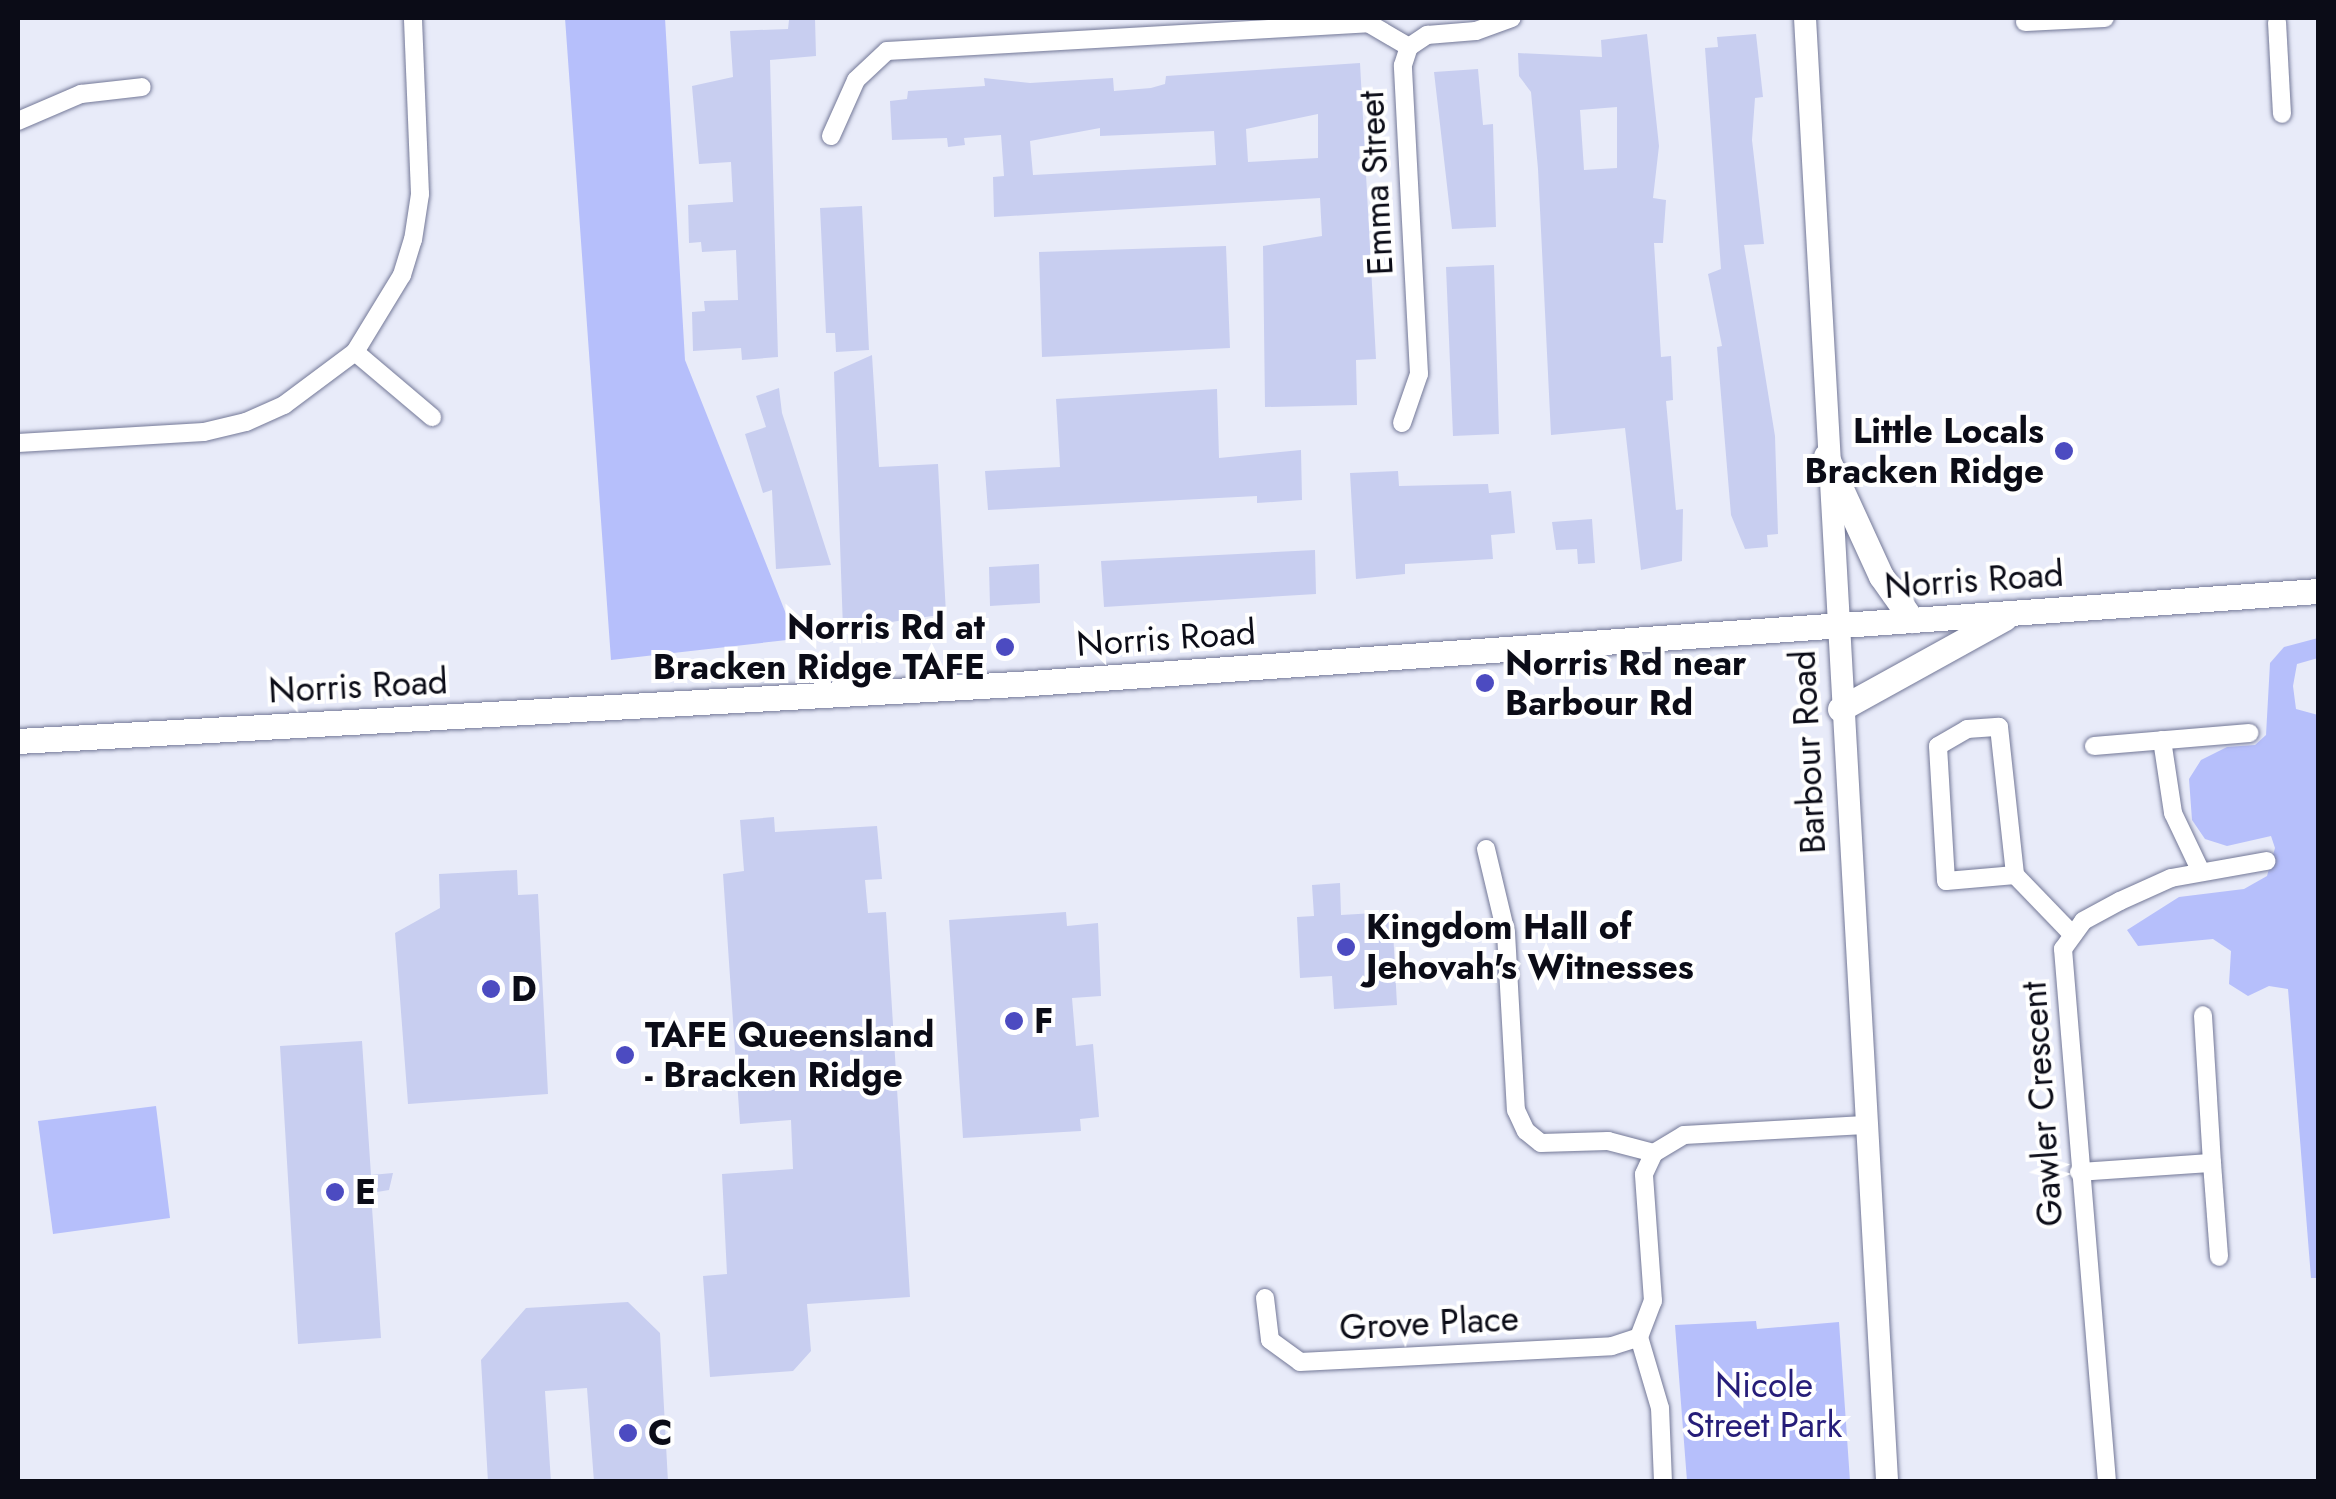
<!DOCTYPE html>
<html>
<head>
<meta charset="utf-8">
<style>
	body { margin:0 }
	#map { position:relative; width:2336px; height:1499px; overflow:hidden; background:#e8ebf9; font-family:Jost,sans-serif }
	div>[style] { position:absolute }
	.green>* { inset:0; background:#b6bffb }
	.building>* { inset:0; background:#c8cef0 }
	.roads { filter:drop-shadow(0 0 2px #737897) drop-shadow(0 0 2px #737897) }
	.minor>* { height:18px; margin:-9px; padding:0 9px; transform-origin:9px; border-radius:9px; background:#fff }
	.tertiary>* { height:22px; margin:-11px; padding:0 11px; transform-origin:11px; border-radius:11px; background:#fff }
	.secondary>* { height:25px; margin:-12.5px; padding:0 12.5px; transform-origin:12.5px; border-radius:12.5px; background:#fff }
	.dots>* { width:28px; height:28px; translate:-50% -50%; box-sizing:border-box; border:5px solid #fff; border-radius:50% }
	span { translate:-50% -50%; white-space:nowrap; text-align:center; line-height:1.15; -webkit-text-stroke:8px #fff; paint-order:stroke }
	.street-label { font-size:35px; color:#0b0c17 }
	.poi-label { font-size:35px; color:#0b0c17; font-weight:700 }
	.right { translate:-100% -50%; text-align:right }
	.left { translate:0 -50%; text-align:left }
	.park-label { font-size:35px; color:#261d79 }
	.frame { position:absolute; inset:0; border:20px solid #0b0c17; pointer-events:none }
</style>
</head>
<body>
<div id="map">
	<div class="green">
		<div style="clip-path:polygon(565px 18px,665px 18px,685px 360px,796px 639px,611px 660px)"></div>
		<div style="clip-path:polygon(2318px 638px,2318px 658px,2297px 664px,2293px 686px,2296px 709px,2318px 715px,2318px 1278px,2311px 1278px,2288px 989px,2269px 986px,2248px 996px,2229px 984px,2231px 951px,2213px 939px,2138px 946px,2127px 930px,2179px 897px,2244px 889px,2267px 876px,2275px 848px,2271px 836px,2227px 846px,2205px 839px,2192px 820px,2189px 779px,2201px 760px,2227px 747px,2255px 745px,2266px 735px,2270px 663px,2284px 647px)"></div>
		<div style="clip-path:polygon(156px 1106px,170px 1218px,53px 1234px,38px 1121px)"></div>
		<div style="clip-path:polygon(1756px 1321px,1757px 1329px,1839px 1322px,1850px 1481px,1687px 1481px,1675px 1325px)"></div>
	</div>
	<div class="building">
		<div style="clip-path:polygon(815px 18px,816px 56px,770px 60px,778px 357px,742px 360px,741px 348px,693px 351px,692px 312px,705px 311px,704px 301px,738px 300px,736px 250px,702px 252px,701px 242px,689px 243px,688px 205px,733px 202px,731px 162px,699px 164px,692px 86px,733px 77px,730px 31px,788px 29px,789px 20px)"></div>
		<div style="clip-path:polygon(evenodd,1647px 34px,1659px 146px,1653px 198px,1666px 200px,1663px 243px,1654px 243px,1661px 357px,1671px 356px,1673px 400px,1666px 401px,1676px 510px,1683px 509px,1682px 561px,1641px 570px,1625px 428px,1551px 435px,1538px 169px,1531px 92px,1519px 76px,1518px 53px,1602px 57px,1601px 40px,1647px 34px,1617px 107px,1617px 168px,1584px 170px,1580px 110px,1617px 107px)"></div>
		<div style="clip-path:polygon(1756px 34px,1763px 97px,1755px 98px,1752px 140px,1764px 244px,1744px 245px,1775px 436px,1778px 534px,1767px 535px,1768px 547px,1745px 549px,1731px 515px,1717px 347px,1722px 346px,1708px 274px,1721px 269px,1705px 48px,1718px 47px,1717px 37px)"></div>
		<div style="clip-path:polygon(evenodd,1360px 63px,1376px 359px,1356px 360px,1357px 405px,1265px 407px,1263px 246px,1322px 236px,1320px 198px,994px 217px,993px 177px,1004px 176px,1001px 135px,964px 138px,965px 145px,948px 147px,947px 138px,892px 140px,890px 101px,907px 99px,908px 91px,985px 86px,984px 78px,1030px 83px,1113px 78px,1114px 91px,1151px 88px,1165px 84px,1166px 76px,1360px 63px,1318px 114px,1318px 158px,1248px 162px,1246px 129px,1318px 114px,1360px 63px,1100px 128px,1100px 136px,1214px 131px,1216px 165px,1033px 175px,1030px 141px,1100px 128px)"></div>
		<div style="clip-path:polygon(1478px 69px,1483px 125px,1493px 124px,1496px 227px,1452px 229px,1434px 72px)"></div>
		<div style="clip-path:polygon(862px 206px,869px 350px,836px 352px,835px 333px,826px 333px,820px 208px)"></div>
		<div style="clip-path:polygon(1226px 246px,1230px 348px,1042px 357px,1039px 252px)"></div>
		<div style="clip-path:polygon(1494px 265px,1499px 434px,1453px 436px,1446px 267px)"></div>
		<div style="clip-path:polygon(872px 355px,879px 467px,938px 464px,946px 614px,843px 629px,834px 372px)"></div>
		<div style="clip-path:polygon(779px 388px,782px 413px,831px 565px,776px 569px,772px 490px,763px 493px,745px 434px,766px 427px,756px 396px)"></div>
		<div style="clip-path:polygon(1217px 389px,1219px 458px,1301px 450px,1302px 500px,1257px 503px,1257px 496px,988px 510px,985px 471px,1060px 467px,1056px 399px)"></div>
		<div style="clip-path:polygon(1398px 471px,1399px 486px,1488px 484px,1489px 493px,1511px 491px,1515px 533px,1491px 535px,1493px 559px,1405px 564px,1405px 574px,1356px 579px,1350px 473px)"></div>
		<div style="clip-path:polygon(1592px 519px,1595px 563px,1578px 564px,1577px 549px,1556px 550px,1552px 522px)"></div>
		<div style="clip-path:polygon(1315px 550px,1316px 594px,1104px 607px,1101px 561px)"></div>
		<div style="clip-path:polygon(1039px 564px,1040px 603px,990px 606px,989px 567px)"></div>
		<div style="clip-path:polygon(774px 817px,775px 832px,877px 826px,882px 879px,865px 880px,868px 913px,886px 912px,910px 1297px,807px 1304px,811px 1351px,793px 1371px,710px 1377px,703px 1276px,727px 1274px,722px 1174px,793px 1169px,791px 1120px,740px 1124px,723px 874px,744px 871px,740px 820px)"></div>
		<div style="clip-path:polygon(517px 870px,518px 895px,538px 894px,548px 1094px,408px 1104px,395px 933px,440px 908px,439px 874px)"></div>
		<div style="clip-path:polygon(1340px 883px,1341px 915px,1392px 912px,1397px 1005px,1334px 1009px,1332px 976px,1300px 978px,1297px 917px,1314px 916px,1312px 885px)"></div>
		<div style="clip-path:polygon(1066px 912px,1067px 926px,1098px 923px,1101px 996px,1072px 998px,1076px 1046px,1093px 1044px,1099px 1117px,1080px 1119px,1081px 1131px,963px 1138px,949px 920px)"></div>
		<div style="clip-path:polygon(362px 1041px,371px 1175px,393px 1173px,389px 1190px,371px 1193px,381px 1338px,298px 1344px,280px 1046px)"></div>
		<div style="clip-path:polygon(628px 1302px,660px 1333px,668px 1482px,594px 1482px,587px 1388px,545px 1391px,551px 1482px,488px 1482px,481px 1360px,526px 1308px)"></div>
	</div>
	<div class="roads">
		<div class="minor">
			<div style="left:2025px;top:22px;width:80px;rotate:-2.9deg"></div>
			<div style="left:2277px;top:22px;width:92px;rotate:86.9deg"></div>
			<div style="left:18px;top:121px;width:69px;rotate:-23.2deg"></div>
			<div style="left:81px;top:94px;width:61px;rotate:-6.5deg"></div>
			<div style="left:831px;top:136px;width:61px;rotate:-65.9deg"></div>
			<div style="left:856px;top:80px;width:42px;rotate:-43.1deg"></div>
			<div style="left:887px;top:51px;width:482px;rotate:-3.3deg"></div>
			<div style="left:1368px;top:23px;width:48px;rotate:30.3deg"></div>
			<div style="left:355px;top:352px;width:101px;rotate:40.2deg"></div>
			<div style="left:1402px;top:423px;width:52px;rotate:-70.9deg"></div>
			<div style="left:1419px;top:374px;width:309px;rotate:-93deg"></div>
			<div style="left:1403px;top:65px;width:19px;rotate:-72deg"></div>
			<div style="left:1409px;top:47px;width:22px;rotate:-34deg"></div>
			<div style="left:1427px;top:35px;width:49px;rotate:-4.7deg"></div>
			<div style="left:1476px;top:31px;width:38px;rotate:-20deg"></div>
			<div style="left:18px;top:443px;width:186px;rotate:-3.4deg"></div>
			<div style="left:204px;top:432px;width:43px;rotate:-13.4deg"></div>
			<div style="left:246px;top:422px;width:42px;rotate:-24.1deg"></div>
			<div style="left:284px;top:405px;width:89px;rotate:-36.7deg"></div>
			<div style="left:355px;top:352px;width:90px;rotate:-58.6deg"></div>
			<div style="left:402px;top:275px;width:37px;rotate:-73deg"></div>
			<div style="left:413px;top:240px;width:47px;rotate:-81.3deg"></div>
			<div style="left:420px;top:194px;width:176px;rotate:-92.3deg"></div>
			<div style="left:2162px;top:740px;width:74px;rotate:81.4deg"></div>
			<div style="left:2173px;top:813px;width:65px;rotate:64.6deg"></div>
			<div style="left:2094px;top:746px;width:156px;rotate:-4.8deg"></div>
			<div style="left:1486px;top:849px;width:86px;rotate:76.6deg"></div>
			<div style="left:1506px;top:933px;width:177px;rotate:86.8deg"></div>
			<div style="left:1516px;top:1110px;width:23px;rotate:65deg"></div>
			<div style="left:1526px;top:1131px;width:19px;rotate:39deg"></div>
			<div style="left:1541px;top:1143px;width:67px;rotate:-1.7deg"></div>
			<div style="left:1608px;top:1141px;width:48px;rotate:14.6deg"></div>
			<div style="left:2015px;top:875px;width:69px;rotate:175deg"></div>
			<div style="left:1946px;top:881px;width:135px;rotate:-93.4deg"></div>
			<div style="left:1938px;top:746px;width:34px;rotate:-30deg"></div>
			<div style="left:1967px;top:729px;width:32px;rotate:-4deg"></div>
			<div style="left:1999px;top:727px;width:149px;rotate:83.8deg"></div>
			<div style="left:2015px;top:875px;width:83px;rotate:46deg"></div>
			<div style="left:2212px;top:1163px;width:94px;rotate:85.7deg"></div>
			<div style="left:2079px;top:1172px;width:133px;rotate:-3.9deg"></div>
			<div style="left:2212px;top:1163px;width:148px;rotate:-93.5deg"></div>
			<div style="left:1265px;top:1298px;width:42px;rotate:83.2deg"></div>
			<div style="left:1270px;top:1340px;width:37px;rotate:36deg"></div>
			<div style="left:1300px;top:1362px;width:312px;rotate:-2.9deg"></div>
			<div style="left:1612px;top:1346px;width:28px;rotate:-18deg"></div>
			<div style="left:1663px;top:1482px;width:74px;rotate:-92.3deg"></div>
			<div style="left:1660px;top:1408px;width:74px;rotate:-106.5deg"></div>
			<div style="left:1639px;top:1337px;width:39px;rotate:-69deg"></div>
			<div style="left:1653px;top:1301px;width:127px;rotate:-94.1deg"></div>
			<div style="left:1644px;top:1174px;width:23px;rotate:-65deg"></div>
			<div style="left:1654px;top:1153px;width:35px;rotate:-31deg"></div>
			<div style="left:1684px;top:1135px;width:181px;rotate:-3.2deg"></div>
			<div style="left:2107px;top:1482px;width:535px;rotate:-94.72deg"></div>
			<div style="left:2063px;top:949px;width:34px;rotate:-54deg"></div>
			<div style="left:2083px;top:921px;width:42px;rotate:-28.4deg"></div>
			<div style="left:2120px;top:901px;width:56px;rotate:-24.3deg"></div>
			<div style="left:2171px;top:878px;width:97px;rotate:-10.1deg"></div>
		</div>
		<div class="tertiary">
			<div style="left:1805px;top:18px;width:1466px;rotate:86.79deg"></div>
		</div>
		<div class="secondary">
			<div style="left:1826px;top:456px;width:132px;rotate:65.4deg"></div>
			<div style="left:1881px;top:576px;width:54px;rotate:54.8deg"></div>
			<div style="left:1840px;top:709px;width:188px;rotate:-28.9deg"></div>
			<div style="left:18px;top:741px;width:1001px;rotate:-3.27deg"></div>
			<div style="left:1017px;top:684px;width:1304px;rotate:-4.09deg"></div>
		</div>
	</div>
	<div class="dots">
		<div style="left:2064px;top:451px;background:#4c4bc1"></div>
		<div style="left:1005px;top:647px;background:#4c4bc1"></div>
		<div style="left:1485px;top:683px;background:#4c4bc1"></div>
		<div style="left:1346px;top:947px;background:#4c4bc1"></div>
		<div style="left:491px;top:989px;background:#4c4bc1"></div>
		<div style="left:1014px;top:1021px;background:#4c4bc1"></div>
		<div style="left:625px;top:1055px;background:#4c4bc1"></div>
		<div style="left:335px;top:1192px;background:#4c4bc1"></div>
		<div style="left:628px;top:1433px;background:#4c4bc1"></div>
	</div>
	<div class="street-label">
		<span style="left:1376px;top:183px;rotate:-93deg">Emma Street</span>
		<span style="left:1974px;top:580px;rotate:-4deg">Norris Road</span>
		<span style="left:1166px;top:638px;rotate:-4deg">Norris Road</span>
		<span style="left:358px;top:686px;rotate:-3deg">Norris Road</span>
		<span style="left:1808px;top:752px;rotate:-93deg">Barbour Road</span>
		<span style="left:2042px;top:1104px;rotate:-94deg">Gawler Crescent</span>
		<span style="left:1429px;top:1323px;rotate:-3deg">Grove Place</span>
	</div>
	<div class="poi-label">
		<span class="right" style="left:2044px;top:451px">Little Locals<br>Bracken Ridge</span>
		<span class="right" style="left:985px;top:647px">Norris Rd at<br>Bracken Ridge TAFE</span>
		<span class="left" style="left:1505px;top:683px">Norris Rd near<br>Barbour Rd</span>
		<span class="left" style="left:1366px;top:947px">Kingdom Hall of<br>Jehovah's Witnesses</span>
		<span class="left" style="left:511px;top:989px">D</span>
		<span class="left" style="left:1034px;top:1021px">F</span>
		<span class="left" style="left:645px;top:1055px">TAFE Queensland<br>- Bracken Ridge</span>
		<span class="left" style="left:355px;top:1192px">E</span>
		<span class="left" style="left:648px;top:1433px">C</span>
	</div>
	<div class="park-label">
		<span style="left:1764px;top:1405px">Nicole<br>Street Park</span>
	</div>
	<div class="frame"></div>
</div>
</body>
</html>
